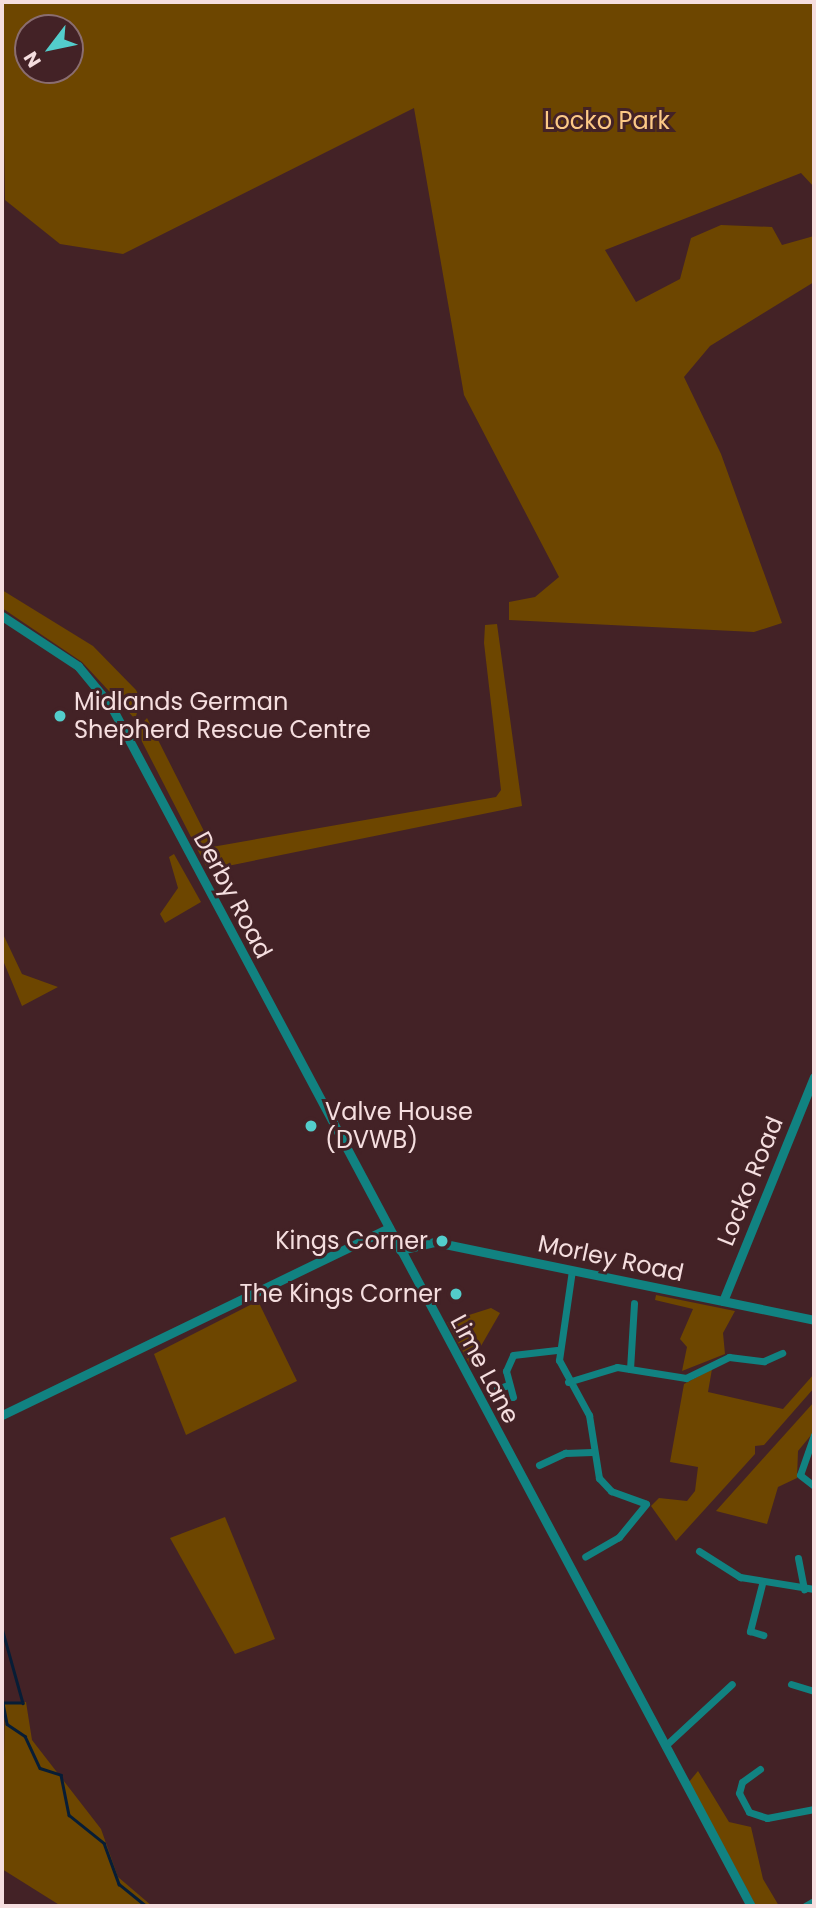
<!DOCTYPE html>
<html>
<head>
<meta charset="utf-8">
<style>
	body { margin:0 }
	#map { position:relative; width:816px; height:1908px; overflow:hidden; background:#432226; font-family:Poppins,sans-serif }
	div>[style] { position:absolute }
	.green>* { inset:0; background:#6d4600 }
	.stream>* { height:2.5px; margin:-1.25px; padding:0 1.25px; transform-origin:1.25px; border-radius:1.25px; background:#071d36 }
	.minor>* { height:7px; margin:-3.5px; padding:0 3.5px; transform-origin:3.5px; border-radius:3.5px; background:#118281 }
	.tertiary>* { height:9px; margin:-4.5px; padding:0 4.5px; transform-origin:4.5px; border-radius:4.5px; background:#118281 }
	.dots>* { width:19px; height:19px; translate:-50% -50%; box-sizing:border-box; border:4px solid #432226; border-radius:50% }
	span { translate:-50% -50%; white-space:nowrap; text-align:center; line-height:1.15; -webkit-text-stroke:6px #432226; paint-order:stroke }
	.park-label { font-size:24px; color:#fcc986 }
	.poi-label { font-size:24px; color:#f5dedf }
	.left { translate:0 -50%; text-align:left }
	.right { translate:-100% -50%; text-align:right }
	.street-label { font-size:24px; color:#f5dedf }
	.frame { position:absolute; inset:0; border:4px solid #f5dedf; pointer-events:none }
	.north { position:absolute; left:14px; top:14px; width:70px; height:70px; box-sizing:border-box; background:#432226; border:2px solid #8a6d70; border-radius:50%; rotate:238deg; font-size:19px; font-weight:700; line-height:28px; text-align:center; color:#f5dedf }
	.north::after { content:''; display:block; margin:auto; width:24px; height:32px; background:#53cdcb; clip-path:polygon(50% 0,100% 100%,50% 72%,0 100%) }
</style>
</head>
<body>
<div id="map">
	<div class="green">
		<div style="clip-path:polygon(evenodd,2px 2px,814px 2px,814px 187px,801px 173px,605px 250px,636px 302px,680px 279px,691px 238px,721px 225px,772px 227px,782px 245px,814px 236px,814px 282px,710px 346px,684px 377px,721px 454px,782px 623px,754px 632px,509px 620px,509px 602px,535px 597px,559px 577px,464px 395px,414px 108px,123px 254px,60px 244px,5px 200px,2px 2px,28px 28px,70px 28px,70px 70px,28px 70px,28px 28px)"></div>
		<div style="clip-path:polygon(2px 590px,93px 646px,136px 690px,141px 700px,135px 719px,82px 662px,2px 608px)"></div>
		<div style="clip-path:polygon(497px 624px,522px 806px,208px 870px,136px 730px,147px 718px,212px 847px,496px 797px,501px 790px,484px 643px,485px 625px)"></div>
		<div style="clip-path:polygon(174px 854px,201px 902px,165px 923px,160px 914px,178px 888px,169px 857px)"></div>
		<div style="clip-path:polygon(2px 932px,22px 974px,58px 987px,22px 1006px,2px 958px)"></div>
		<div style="clip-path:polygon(656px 1295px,735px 1311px,723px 1333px,725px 1354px,682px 1371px,687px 1347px,680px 1339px,693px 1309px,655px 1300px)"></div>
		<div style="clip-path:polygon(258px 1301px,297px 1381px,186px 1435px,154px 1354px)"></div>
		<div style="clip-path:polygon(491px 1308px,500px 1313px,470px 1365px,447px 1322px)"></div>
		<div style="clip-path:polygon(712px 1369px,708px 1392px,783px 1409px,814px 1374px,814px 1388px,764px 1445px,755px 1446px,755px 1454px,676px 1541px,651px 1506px,659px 1498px,687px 1501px,695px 1491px,698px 1467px,670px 1462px,684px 1384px)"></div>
		<div style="clip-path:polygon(814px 1402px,812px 1434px,798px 1451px,797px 1478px,778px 1487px,767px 1524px,716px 1511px)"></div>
		<div style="clip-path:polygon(225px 1517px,275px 1639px,235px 1654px,170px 1538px)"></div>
		<div style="clip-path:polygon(5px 1702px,26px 1702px,32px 1740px,101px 1829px,118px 1877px,152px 1906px,61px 1906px,2px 1869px)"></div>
		<div style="clip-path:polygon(698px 1771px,729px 1822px,751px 1827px,763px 1879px,779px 1906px,756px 1906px,689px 1782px)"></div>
	</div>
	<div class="stream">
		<div style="left:2px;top:1628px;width:78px;rotate:74.4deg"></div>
		<div style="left:23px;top:1703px;width:20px;rotate:180deg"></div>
		<div style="left:3px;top:1703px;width:21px;rotate:79deg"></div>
		<div style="left:7px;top:1724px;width:22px;rotate:34deg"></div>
		<div style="left:25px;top:1736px;width:35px;rotate:65deg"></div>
		<div style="left:40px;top:1768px;width:22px;rotate:18deg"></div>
		<div style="left:61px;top:1775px;width:41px;rotate:78.7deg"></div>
		<div style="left:69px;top:1815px;width:45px;rotate:38.7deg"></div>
		<div style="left:104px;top:1843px;width:44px;rotate:69.9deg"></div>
		<div style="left:119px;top:1884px;width:35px;rotate:39deg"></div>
	</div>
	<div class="minor">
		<div style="left:572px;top:1270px;width:91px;rotate:98.2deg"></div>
		<div style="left:559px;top:1360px;width:63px;rotate:61.4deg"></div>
		<div style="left:589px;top:1415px;width:64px;rotate:81deg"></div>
		<div style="left:599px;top:1478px;width:18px;rotate:47deg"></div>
		<div style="left:611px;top:1491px;width:37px;rotate:20deg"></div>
		<div style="left:646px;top:1504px;width:43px;rotate:129.3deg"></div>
		<div style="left:619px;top:1537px;width:39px;rotate:150deg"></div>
		<div style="left:630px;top:1369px;width:66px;rotate:-86.5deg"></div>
		<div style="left:568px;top:1382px;width:51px;rotate:-17deg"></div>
		<div style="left:617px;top:1367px;width:70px;rotate:9.1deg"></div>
		<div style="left:686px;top:1378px;width:48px;rotate:-26deg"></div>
		<div style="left:729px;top:1357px;width:35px;rotate:7deg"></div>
		<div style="left:764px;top:1361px;width:20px;rotate:-24deg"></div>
		<div style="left:497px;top:1389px;width:12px;rotate:-20deg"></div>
		<div style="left:513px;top:1397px;width:27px;rotate:-105deg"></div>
		<div style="left:506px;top:1371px;width:17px;rotate:-66deg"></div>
		<div style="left:513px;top:1355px;width:44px;rotate:-6.5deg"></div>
		<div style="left:814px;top:1435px;width:42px;rotate:109.3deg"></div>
		<div style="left:800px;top:1475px;width:18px;rotate:38deg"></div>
		<div style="left:539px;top:1465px;width:29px;rotate:-25deg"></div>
		<div style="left:565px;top:1453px;width:27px;rotate:-2deg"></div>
		<div style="left:699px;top:1551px;width:49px;rotate:32.4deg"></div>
		<div style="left:740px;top:1577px;width:75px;rotate:9.2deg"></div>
		<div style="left:798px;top:1558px;width:32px;rotate:79deg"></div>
		<div style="left:762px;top:1584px;width:49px;rotate:104.3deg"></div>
		<div style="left:750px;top:1631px;width:14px;rotate:17deg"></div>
		<div style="left:791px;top:1684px;width:24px;rotate:17deg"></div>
		<div style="left:665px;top:1746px;width:91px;rotate:-42.8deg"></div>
		<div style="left:760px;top:1769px;width:22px;rotate:144deg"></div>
		<div style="left:742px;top:1782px;width:11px;rotate:105deg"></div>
		<div style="left:739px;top:1793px;width:21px;rotate:62deg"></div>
		<div style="left:749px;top:1812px;width:19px;rotate:18deg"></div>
		<div style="left:767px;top:1818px;width:48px;rotate:-10.8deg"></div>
		<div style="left:805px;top:1906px;width:10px;rotate:-29deg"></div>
	</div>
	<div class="tertiary">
		<div style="left:2px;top:616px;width:91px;rotate:33.3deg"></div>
		<div style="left:78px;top:666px;width:52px;rotate:50.5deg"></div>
		<div style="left:111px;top:706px;width:1360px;rotate:61.93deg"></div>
		<div style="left:400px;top:1250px;width:36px;rotate:-13deg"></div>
		<div style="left:435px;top:1242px;width:387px;rotate:11.6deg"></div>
		<div style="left:723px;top:1301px;width:242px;rotate:-67.9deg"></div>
		<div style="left:2px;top:1415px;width:430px;rotate:-25.8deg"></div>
	</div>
	<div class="dots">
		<div style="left:60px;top:716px;background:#53cdcb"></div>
		<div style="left:311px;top:1126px;background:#53cdcb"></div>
		<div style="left:442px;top:1241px;background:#53cdcb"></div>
		<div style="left:456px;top:1294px;background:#53cdcb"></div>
	</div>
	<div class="park-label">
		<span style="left:607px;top:121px">Locko Park</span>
	</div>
	<div class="poi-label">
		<span class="left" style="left:74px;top:716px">Midlands German<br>Shepherd Rescue Centre</span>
		<span class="left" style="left:325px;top:1126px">Valve House<br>(DVWB)</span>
		<span class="right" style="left:428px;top:1241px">Kings Corner</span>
		<span class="right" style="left:442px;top:1294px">The Kings Corner</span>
	</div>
	<div class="street-label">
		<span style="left:233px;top:895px;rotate:62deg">Derby Road</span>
		<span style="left:750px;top:1181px;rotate:-68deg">Locko Road</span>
		<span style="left:611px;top:1258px;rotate:12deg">Morley Road</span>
		<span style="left:485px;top:1369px;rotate:62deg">Lime Lane</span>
	</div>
	<div class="frame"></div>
	<div class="north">N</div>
</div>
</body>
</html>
